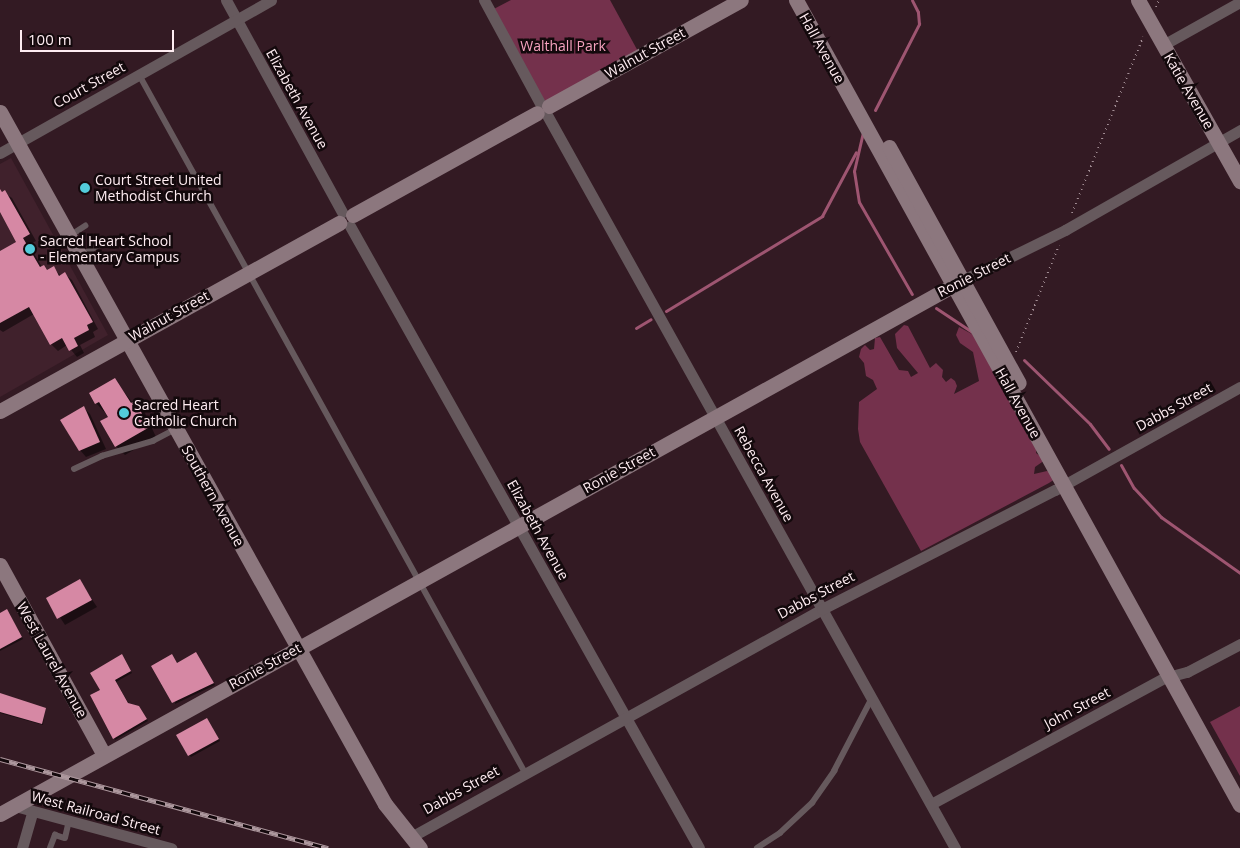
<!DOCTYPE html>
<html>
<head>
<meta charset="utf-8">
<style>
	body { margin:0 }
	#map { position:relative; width:1240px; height:848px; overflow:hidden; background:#331a23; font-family:"Open Sans",sans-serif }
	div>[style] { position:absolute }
	.built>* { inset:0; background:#40212c }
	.green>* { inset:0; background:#74314c }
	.shadow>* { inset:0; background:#0007 }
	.stream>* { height:3px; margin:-1.5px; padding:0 1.5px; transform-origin:1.5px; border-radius:1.5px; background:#9e5571 }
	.building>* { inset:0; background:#d688a4 }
	.path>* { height:2px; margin-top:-1px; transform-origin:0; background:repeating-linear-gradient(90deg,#a28d94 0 1px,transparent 0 5px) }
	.lane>* { height:5.5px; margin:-2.75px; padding:0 2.75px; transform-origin:2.75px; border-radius:2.75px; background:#66595d }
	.street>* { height:11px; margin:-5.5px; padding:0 5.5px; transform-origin:5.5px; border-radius:5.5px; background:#66595d }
	.secondary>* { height:15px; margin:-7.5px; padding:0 7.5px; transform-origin:7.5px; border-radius:7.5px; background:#8c777e }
	.rail>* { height:5px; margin-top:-2.5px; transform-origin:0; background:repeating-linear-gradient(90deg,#13090c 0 9px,#ad989e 0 18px); box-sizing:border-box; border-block:1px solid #ad989e }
	.dots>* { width:14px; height:14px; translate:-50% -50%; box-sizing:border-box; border:2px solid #13090c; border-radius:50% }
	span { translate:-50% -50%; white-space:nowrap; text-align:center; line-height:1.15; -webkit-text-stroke:5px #13090c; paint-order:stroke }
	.park-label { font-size:14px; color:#f6a2bf }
	.street-label { font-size:14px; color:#ffedf2 }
	.poi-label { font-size:14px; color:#ffedf2 }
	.left { translate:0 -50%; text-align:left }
	.scale { position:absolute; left:20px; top:30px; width:154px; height:22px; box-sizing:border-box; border:2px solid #ffedf2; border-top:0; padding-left:6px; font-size:15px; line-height:18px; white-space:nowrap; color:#ffedf2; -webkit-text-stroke:4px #13090c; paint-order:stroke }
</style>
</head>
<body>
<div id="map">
	<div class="built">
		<div style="clip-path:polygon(11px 158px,108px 335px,0 397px,0 164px)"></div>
	</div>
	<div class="green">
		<div style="clip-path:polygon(511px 0,610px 0,640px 55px,544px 102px,490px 11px)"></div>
		<div style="clip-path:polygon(904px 325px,908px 326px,930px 368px,936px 363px,943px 370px,942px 377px,946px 382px,951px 378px,955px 381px,957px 386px,954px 394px,979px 381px,973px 352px,960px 343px,956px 335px,959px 327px,981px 339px,1037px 445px,1036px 453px,1045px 460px,1035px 467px,1034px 474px,1047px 471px,1055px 474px,1055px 479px,1049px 483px,921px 551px,860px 442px,858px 429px,859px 402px,877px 389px,873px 380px,866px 376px,864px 363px,859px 357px,861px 349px,865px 345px,870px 350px,874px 349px,875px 338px,880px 337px,899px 370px,908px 371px,911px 377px,918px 373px,897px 348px,895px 334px)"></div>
		<div style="clip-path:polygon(1240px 706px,1240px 776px,1210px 722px)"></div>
	</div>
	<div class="shadow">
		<div style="clip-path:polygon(0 190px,12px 198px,36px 241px,29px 245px,42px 267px,48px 271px,53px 268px,61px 276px,65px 274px,72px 280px,98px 329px,93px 332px,95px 337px,80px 345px,84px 353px,77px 357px,67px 345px,58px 351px,51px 344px,34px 314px,3px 332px,0 330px,0 253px,18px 242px,0 209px)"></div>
		<div style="clip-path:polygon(114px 380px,133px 403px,135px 402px,144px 411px,156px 437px,125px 455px,116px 446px,109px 417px,96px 403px)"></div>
		<div style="clip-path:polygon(84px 408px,90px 414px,106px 449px,86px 457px,80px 450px)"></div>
		<div style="clip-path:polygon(80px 581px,97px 607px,65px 625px,48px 599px)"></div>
		<div style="clip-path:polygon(9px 613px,23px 639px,0 651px,0 615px)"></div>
		<div style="clip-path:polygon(198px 656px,215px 685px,175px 704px,178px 665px)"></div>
		<div style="clip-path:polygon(123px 658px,132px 673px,116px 682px,129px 704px,139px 707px,148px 721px,115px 740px,101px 690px)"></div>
		<div style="clip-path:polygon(0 695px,45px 709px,43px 725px,0 713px)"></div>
		<div style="clip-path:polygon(209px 721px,220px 741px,191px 757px,189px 755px)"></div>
	</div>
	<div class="stream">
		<div style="left:875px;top:110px;width:97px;rotate:-62.9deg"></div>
		<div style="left:919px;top:24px;width:12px;rotate:-95deg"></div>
		<div style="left:918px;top:12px;width:13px;rotate:-117deg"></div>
		<div style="left:863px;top:132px;width:40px;rotate:103deg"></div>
		<div style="left:854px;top:171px;width:31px;rotate:81deg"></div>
		<div style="left:859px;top:202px;width:106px;rotate:60.1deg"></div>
		<div style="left:936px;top:308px;width:43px;rotate:33.7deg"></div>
		<div style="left:666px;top:311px;width:183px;rotate:-31.3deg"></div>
		<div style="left:822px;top:216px;width:72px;rotate:-62deg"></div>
		<div style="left:636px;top:328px;width:17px;rotate:-31deg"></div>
		<div style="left:1024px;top:360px;width:92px;rotate:44.1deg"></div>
		<div style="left:1090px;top:424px;width:31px;rotate:53deg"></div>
		<div style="left:1121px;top:465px;width:26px;rotate:61deg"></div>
		<div style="left:1134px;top:488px;width:40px;rotate:47deg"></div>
		<div style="left:1161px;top:517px;width:97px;rotate:35.3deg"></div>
	</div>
	<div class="building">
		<div style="clip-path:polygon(0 189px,2px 192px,5px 190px,30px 234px,23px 238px,40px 267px,44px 265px,47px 270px,54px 266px,59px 276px,65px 272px,93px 322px,87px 325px,89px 330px,74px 338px,78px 346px,69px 351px,62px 338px,50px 345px,29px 307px,0 323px,0 251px,16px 242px,0 212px)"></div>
		<div style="clip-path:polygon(115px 378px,131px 403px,136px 400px,148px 428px,115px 447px,100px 421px,108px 417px,99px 402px,95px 404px,89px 393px)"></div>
		<div style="clip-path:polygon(84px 406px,100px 442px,79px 451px,60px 420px)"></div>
		<div style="clip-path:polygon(80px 579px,92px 600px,57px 619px,46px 598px)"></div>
		<div style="clip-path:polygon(7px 609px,22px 637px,0 649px,0 613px)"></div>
		<div style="clip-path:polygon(196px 652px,214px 683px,172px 703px,151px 666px,172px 654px,177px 663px)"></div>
		<div style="clip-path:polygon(122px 654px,131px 671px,115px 680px,128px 703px,139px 706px,147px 719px,113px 739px,90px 695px,100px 690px,90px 673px)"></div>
		<div style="clip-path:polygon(0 693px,46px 708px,42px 724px,0 712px)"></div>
		<div style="clip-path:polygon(207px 718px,219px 739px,188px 756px,176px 735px)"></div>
	</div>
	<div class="path">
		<div style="left:1156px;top:7px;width:8px;rotate:-67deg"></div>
		<div style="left:1072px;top:213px;width:190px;rotate:-68deg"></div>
		<div style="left:1016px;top:352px;width:115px;rotate:-68.1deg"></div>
	</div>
	<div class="lane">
		<div style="left:139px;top:74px;width:798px;rotate:61.06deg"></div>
		<div style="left:71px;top:235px;width:17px;rotate:-33deg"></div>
		<div style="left:82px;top:255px;width:24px;rotate:-30deg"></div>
		<div style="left:74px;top:469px;width:31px;rotate:-25deg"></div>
		<div style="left:102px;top:456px;width:53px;rotate:-16.4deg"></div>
		<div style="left:153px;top:441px;width:26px;rotate:-28deg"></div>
		<div style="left:50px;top:848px;width:14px;rotate:-69deg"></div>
		<div style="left:55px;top:835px;width:10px;rotate:17deg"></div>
		<div style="left:65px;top:838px;width:17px;rotate:-77deg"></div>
		<div style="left:757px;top:848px;width:27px;rotate:-33deg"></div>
		<div style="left:780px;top:833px;width:44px;rotate:-43.2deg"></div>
		<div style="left:812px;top:803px;width:39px;rotate:-55deg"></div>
		<div style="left:834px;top:771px;width:82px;rotate:-62.5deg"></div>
	</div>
	<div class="street">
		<div style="left:226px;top:0;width:242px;rotate:61.3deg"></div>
		<div style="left:484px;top:0;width:117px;rotate:61.5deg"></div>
		<div style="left:1163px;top:45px;width:88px;rotate:-29.2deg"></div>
		<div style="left:547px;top:115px;width:839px;rotate:60.9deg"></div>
		<div style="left:0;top:153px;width:311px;rotate:-29.4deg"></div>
		<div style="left:350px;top:226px;width:713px;rotate:60.7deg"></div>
		<div style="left:963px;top:280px;width:114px;rotate:-26.1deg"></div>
		<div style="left:1065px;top:230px;width:202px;rotate:-29.7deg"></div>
		<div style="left:931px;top:804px;width:265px;rotate:-28.4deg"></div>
		<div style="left:1164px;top:678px;width:24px;rotate:-15deg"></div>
		<div style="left:1187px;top:672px;width:60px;rotate:-27.8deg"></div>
		<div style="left:15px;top:806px;width:162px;rotate:15.1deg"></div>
		<div style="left:411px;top:837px;width:470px;rotate:-29deg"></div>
		<div style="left:822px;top:609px;width:262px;rotate:-27.1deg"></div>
		<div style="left:1055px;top:490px;width:212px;rotate:-29.1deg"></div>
		<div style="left:22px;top:848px;width:37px;rotate:-74deg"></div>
	</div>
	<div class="secondary">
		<div style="left:796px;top:0;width:919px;rotate:61.12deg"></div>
		<div style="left:1138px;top:0;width:208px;rotate:60.6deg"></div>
		<div style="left:549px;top:106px;width:219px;rotate:-28.9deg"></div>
		<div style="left:0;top:112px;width:792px;rotate:60.91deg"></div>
		<div style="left:385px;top:804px;width:56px;rotate:51.5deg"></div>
		<div style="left:889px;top:147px;width:269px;rotate:61.2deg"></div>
		<div style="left:353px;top:215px;width:210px;rotate:-29deg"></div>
		<div style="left:0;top:411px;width:388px;rotate:-29deg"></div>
		<div style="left:0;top:565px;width:217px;rotate:61.3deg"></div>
		<div style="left:0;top:814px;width:1101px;rotate:-29.01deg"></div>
	</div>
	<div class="rail">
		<div style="left:0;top:759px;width:340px;rotate:15.2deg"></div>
	</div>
	<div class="dots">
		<div style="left:85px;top:188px;background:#53cbda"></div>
		<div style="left:30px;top:249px;background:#53cbda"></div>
		<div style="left:124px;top:413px;background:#53cbda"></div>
	</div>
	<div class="park-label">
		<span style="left:563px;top:46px">Walthall Park</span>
	</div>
	<div class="street-label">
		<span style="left:822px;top:48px;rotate:61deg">Hall Avenue</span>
		<span style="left:645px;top:53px;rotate:-29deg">Walnut Street</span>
		<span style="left:89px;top:85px;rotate:-29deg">Court Street</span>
		<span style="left:1189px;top:91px;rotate:60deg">Katie Avenue</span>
		<span style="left:297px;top:99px;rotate:61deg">Elizabeth Avenue</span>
		<span style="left:974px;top:275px;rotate:-27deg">Ronie Street</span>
		<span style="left:169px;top:316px;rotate:-29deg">Walnut Street</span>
		<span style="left:1018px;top:403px;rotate:61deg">Hall Avenue</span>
		<span style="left:1174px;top:407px;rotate:-29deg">Dabbs Street</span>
		<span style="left:619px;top:470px;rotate:-29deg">Ronie Street</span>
		<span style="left:764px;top:474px;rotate:61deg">Rebecca Avenue</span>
		<span style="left:213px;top:496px;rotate:61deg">Southern Avenue</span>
		<span style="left:538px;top:530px;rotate:61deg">Elizabeth Avenue</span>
		<span style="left:816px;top:595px;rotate:-28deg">Dabbs Street</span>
		<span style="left:52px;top:660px;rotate:61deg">West Laurel Avenue</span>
		<span style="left:265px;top:666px;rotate:-29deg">Ronie Street</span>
		<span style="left:1077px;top:708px;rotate:-28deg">John Street</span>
		<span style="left:461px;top:790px;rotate:-29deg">Dabbs Street</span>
		<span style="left:96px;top:813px;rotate:15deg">West Railroad Street</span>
	</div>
	<div class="poi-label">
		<span class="left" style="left:95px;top:188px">Court Street United<br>Methodist Church</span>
		<span class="left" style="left:40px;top:249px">Sacred Heart School<br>- Elementary Campus</span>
		<span class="left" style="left:134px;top:413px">Sacred Heart<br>Catholic Church</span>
	</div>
	<div class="scale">100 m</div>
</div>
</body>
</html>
